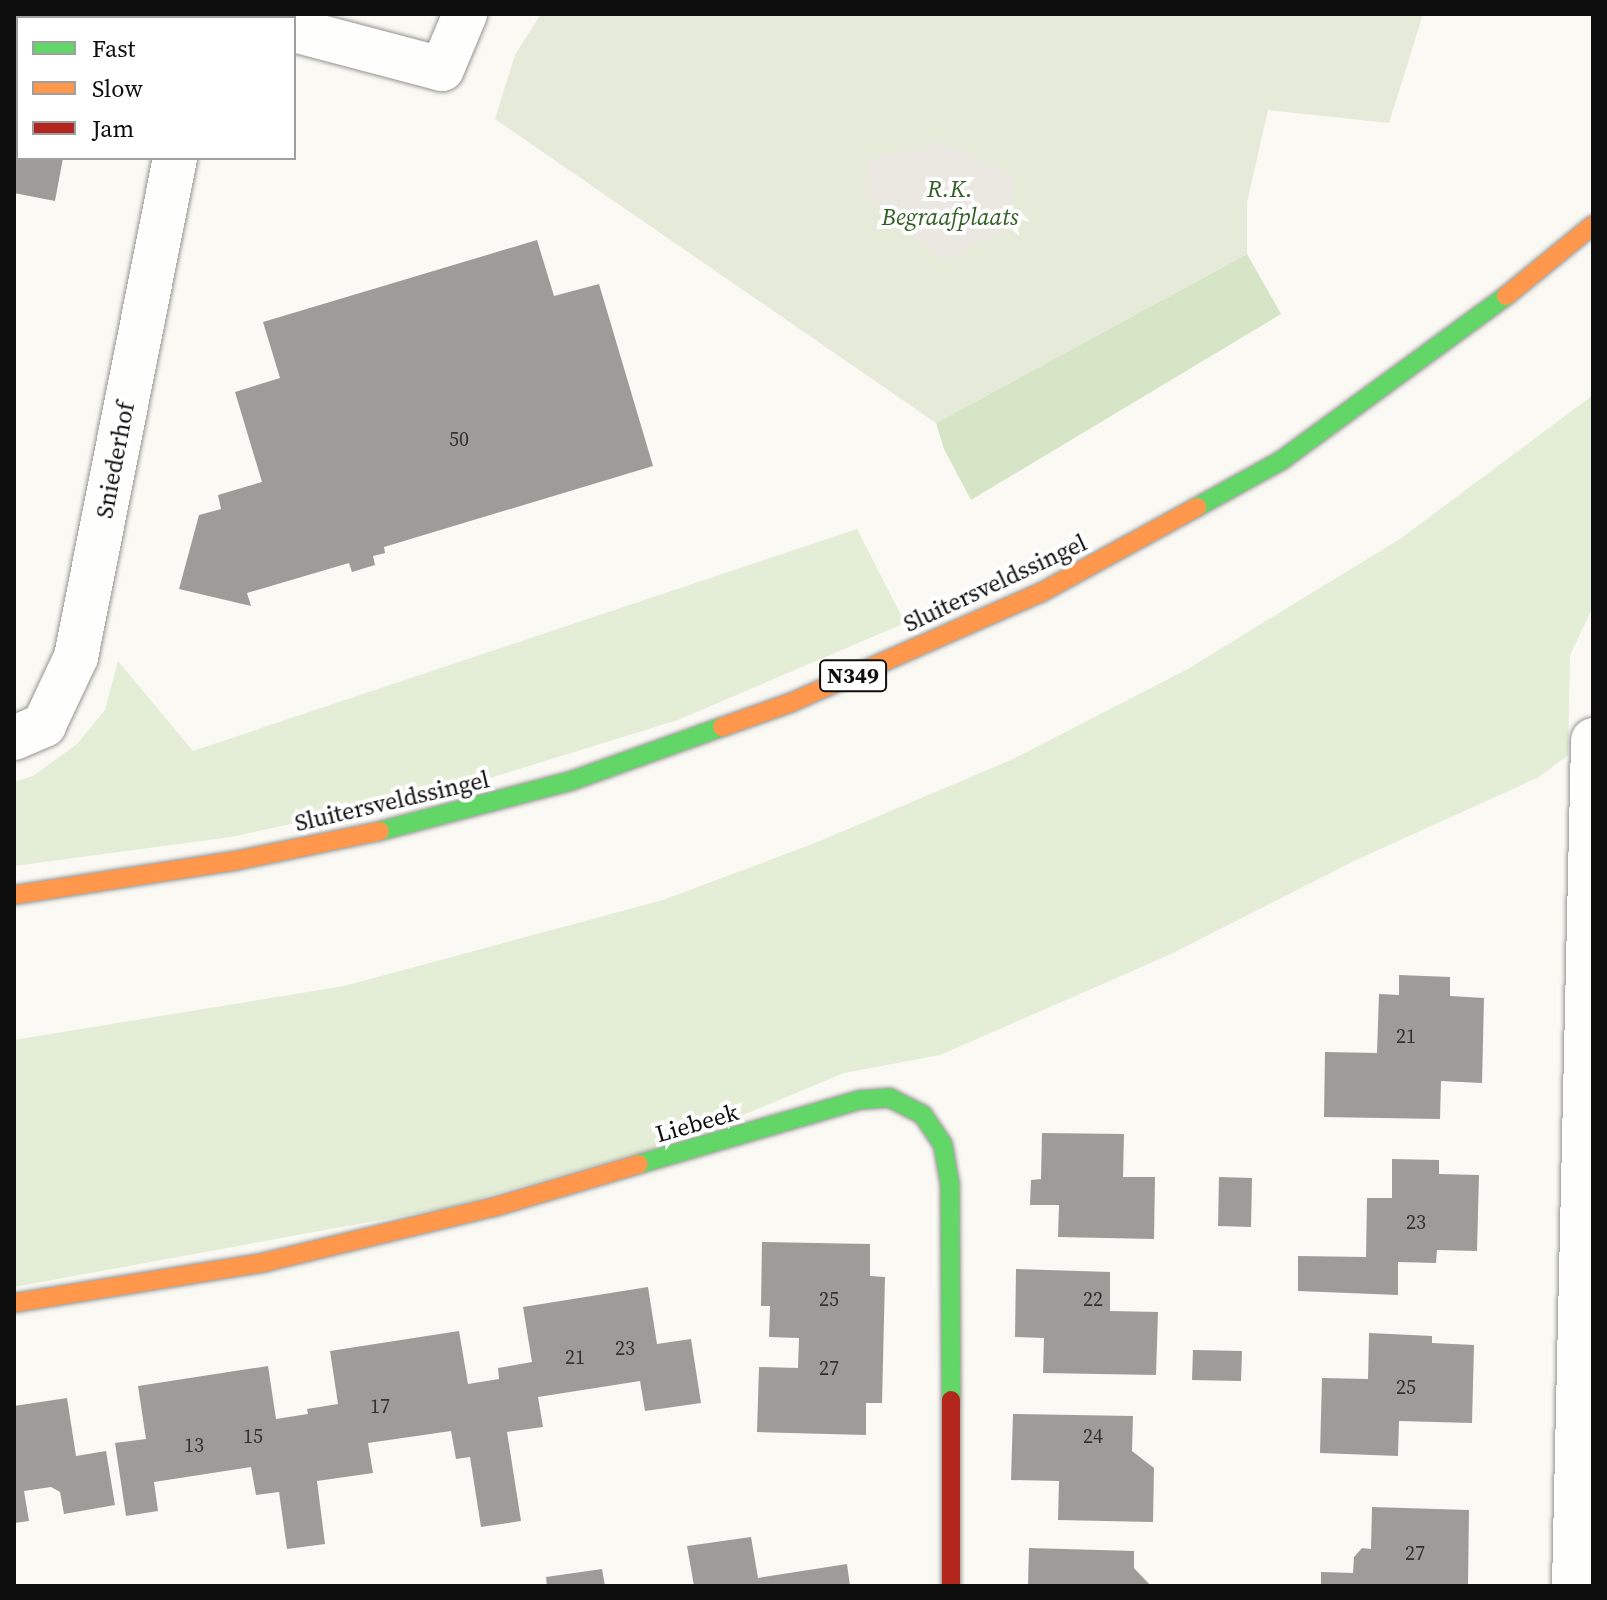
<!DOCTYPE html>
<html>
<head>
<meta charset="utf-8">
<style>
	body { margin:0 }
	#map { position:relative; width:1607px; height:1600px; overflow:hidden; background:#faf9f4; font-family:"Source Serif 4",serif }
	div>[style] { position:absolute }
	.green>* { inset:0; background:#e4eed6 }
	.forest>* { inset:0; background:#d5e5c5 }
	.cemetery>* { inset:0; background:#e6ead9 }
	.plaza>* { inset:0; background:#eae8e0 }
	.building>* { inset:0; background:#9e9c99 }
	.roads { filter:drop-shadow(0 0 2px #949492) drop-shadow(0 0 2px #949492) }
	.street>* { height:44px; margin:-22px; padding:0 22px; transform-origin:22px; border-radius:22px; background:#fefefd }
	.fast>* { height:18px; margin:-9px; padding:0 9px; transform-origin:9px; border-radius:9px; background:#63d668 }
	.slow>* { height:18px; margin:-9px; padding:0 9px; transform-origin:9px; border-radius:9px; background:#ff974d }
	.jam>* { height:18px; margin:-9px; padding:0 9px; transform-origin:9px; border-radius:9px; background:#b3261e }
	span { translate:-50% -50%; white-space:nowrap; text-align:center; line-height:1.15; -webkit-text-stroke:8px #fff; paint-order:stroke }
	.number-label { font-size:20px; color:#323231 }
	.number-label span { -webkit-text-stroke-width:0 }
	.shield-label span { padding:2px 6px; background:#fff; border:2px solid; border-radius:6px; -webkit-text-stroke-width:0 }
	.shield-label { font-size:22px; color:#0e0e0e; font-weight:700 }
	.park-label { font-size:24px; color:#315f25; font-style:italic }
	.street-label { font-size:24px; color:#0e0e0e }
	.frame { position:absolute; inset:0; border:16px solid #0e0e0e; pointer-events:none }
	.legend { position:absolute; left:16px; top:16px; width:280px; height:144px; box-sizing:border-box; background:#fff; border:2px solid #9f9f9f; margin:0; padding:10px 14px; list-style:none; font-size:24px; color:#0e0e0e }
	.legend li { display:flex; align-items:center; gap:16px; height:40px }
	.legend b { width:40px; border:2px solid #9f9f9f }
</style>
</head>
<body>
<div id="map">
	<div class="green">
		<div style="clip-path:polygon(1593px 395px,1593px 607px,1570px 655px,1568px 755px,1539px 777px,1354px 861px,1169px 955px,940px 1055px,844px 1073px,681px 1141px,446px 1208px,14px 1287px,14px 1040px,344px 986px,663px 900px,815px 843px,1011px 760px,1186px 670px,1400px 539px)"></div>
		<div style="clip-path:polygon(857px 529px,905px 623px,678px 720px,464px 786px,231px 837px,14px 866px,14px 782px,33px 776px,77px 744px,105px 710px,118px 661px,193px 751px)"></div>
	</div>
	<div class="forest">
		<div style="clip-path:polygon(1247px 254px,1281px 314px,971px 500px,944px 449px,936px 423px)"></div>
	</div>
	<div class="cemetery">
		<div style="clip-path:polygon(541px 14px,1423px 14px,1389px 123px,1268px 110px,1247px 202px,1247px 254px,936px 423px,495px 119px,515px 55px)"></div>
	</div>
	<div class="plaza">
		<div style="clip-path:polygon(938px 141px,1014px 175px,1008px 229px,942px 262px,864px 193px,870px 159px)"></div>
	</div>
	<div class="building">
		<div style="clip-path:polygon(14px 63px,18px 158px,63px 158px,55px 201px,14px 193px)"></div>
		<div style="clip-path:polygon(537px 240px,554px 296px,599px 284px,653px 466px,384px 547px,385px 553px,373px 556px,375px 565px,352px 572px,349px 563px,247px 593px,251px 606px,179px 589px,199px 515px,221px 509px,218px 495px,262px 482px,235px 392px,280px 378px,263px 322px)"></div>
		<div style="clip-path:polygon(1399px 975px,1450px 977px,1450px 996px,1484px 998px,1482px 1083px,1441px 1081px,1440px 1119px,1324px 1117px,1325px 1052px,1377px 1053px,1379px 994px,1399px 995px)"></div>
		<div style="clip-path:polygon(1042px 1133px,1124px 1134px,1123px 1177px,1155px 1177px,1154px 1239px,1058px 1237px,1059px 1205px,1030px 1205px,1031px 1180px,1041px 1179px)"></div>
		<div style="clip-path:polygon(1392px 1159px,1439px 1160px,1439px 1174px,1479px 1175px,1477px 1251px,1437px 1250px,1436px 1263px,1398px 1262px,1398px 1295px,1298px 1291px,1298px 1256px,1366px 1257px,1367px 1198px,1392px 1198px)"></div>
		<div style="clip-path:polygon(1219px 1177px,1252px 1178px,1251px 1227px,1218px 1226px)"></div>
		<div style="clip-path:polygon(762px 1242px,870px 1244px,870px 1276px,885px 1277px,882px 1403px,866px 1403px,866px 1435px,757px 1432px,759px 1367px,798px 1368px,799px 1338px,769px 1337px,770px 1306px,761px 1306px)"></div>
		<div style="clip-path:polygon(1016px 1269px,1110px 1272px,1110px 1311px,1158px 1312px,1156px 1375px,1043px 1373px,1044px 1338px,1015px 1337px)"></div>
		<div style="clip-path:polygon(648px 1287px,657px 1344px,691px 1339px,701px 1403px,645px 1411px,640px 1381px,538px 1397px,543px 1427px,507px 1432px,521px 1521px,481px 1527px,470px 1457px,456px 1459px,451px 1431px,368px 1443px,373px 1473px,317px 1481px,325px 1544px,287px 1549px,279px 1492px,256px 1495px,251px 1467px,154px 1482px,158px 1511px,126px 1516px,115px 1443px,146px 1439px,138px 1386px,268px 1366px,276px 1419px,308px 1414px,307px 1409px,338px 1404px,330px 1351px,459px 1331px,468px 1384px,499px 1379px,498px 1368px,532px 1362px,523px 1307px)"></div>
		<div style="clip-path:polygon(1369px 1333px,1432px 1336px,1432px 1343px,1474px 1345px,1472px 1423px,1399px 1421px,1398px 1456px,1320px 1453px,1322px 1378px,1368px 1379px)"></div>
		<div style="clip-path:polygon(1193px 1350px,1242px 1351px,1241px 1381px,1192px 1380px)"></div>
		<div style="clip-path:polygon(67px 1398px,76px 1456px,106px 1451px,115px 1505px,64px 1514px,60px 1492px,51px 1487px,24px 1491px,29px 1521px,14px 1523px,14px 1406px)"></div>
		<div style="clip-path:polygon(1013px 1414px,1133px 1416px,1132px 1451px,1154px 1468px,1153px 1522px,1058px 1520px,1059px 1481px,1011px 1480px)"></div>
		<div style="clip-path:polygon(1372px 1507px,1469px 1510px,1468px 1585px,1321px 1586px,1321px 1572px,1353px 1573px,1354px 1557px,1362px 1548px,1371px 1549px)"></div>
		<div style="clip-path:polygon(751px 1537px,758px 1578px,847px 1564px,850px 1586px,694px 1586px,687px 1546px)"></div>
		<div style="clip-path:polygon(1029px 1548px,1134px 1551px,1134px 1568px,1151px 1586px,1028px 1586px)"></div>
		<div style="clip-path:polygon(602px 1569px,605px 1586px,547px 1586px,546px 1577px)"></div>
	</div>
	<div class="roads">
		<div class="street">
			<div style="left:233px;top:14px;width:16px;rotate:15deg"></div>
			<div style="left:294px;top:30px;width:153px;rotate:14.8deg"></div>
			<div style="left:442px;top:69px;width:60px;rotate:-67.3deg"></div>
			<div style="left:14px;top:738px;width:33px;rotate:-23deg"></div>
			<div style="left:44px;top:725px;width:75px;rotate:-64.8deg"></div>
			<div style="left:76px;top:657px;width:509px;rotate:-78.78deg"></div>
			<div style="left:1574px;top:1586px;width:846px;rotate:-88.71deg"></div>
		</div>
		<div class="fast">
			<div style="left:1197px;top:507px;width:97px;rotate:-28.9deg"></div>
			<div style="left:1282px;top:460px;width:278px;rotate:-36.2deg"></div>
			<div style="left:380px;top:831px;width:197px;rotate:-14.7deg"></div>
			<div style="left:571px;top:781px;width:160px;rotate:-19.7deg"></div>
			<div style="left:639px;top:1164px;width:229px;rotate:-16.2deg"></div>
			<div style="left:859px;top:1100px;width:31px;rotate:-4deg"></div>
			<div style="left:890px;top:1098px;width:37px;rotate:27deg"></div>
			<div style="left:923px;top:1115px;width:36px;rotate:56deg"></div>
			<div style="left:943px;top:1145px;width:40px;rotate:80deg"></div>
			<div style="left:950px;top:1184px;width:216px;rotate:89.7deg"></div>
		</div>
		<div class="slow">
			<div style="left:1506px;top:296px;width:112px;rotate:-39.2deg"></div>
			<div style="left:722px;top:727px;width:72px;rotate:-19.4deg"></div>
			<div style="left:790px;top:703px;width:275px;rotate:-23.8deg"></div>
			<div style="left:1042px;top:592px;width:177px;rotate:-28.7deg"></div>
			<div style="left:14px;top:895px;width:223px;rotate:-8.8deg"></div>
			<div style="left:234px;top:861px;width:149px;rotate:-11.6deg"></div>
			<div style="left:14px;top:1303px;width:255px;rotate:-9.2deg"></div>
			<div style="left:266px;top:1262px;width:235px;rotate:-13.6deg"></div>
			<div style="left:494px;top:1207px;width:151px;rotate:-16.5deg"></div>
		</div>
		<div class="jam">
			<div style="left:951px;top:1400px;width:186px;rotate:90deg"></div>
		</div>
	</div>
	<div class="number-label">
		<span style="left:459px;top:439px">50</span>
		<span style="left:1406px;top:1036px">21</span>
		<span style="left:1416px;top:1222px">23</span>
		<span style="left:829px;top:1299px">25</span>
		<span style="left:1093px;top:1299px">22</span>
		<span style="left:625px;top:1348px">23</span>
		<span style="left:575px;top:1357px">21</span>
		<span style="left:829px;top:1368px">27</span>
		<span style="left:1406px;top:1387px">25</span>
		<span style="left:380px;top:1406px">17</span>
		<span style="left:253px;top:1436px">15</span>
		<span style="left:1093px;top:1436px">24</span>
		<span style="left:194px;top:1445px">13</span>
		<span style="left:1415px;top:1553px">27</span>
	</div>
	<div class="shield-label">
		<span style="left:853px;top:676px">N349</span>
	</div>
	<div class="park-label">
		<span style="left:950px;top:203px">R.K.<br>Begraafplaats</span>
	</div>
	<div class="street-label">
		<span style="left:115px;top:460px;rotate:-79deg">Sniederhof</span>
		<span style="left:995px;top:583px;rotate:-25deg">Sluitersveldssingel</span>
		<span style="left:392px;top:801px;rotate:-13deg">Sluitersveldssingel</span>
		<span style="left:697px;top:1123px;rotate:-16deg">Liebeek</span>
	</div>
	<div class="frame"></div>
	<ul class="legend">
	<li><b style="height:10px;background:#63d668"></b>Fast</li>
	<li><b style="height:10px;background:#ff974d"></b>Slow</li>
	<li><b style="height:10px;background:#b3261e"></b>Jam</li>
	</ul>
</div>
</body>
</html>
